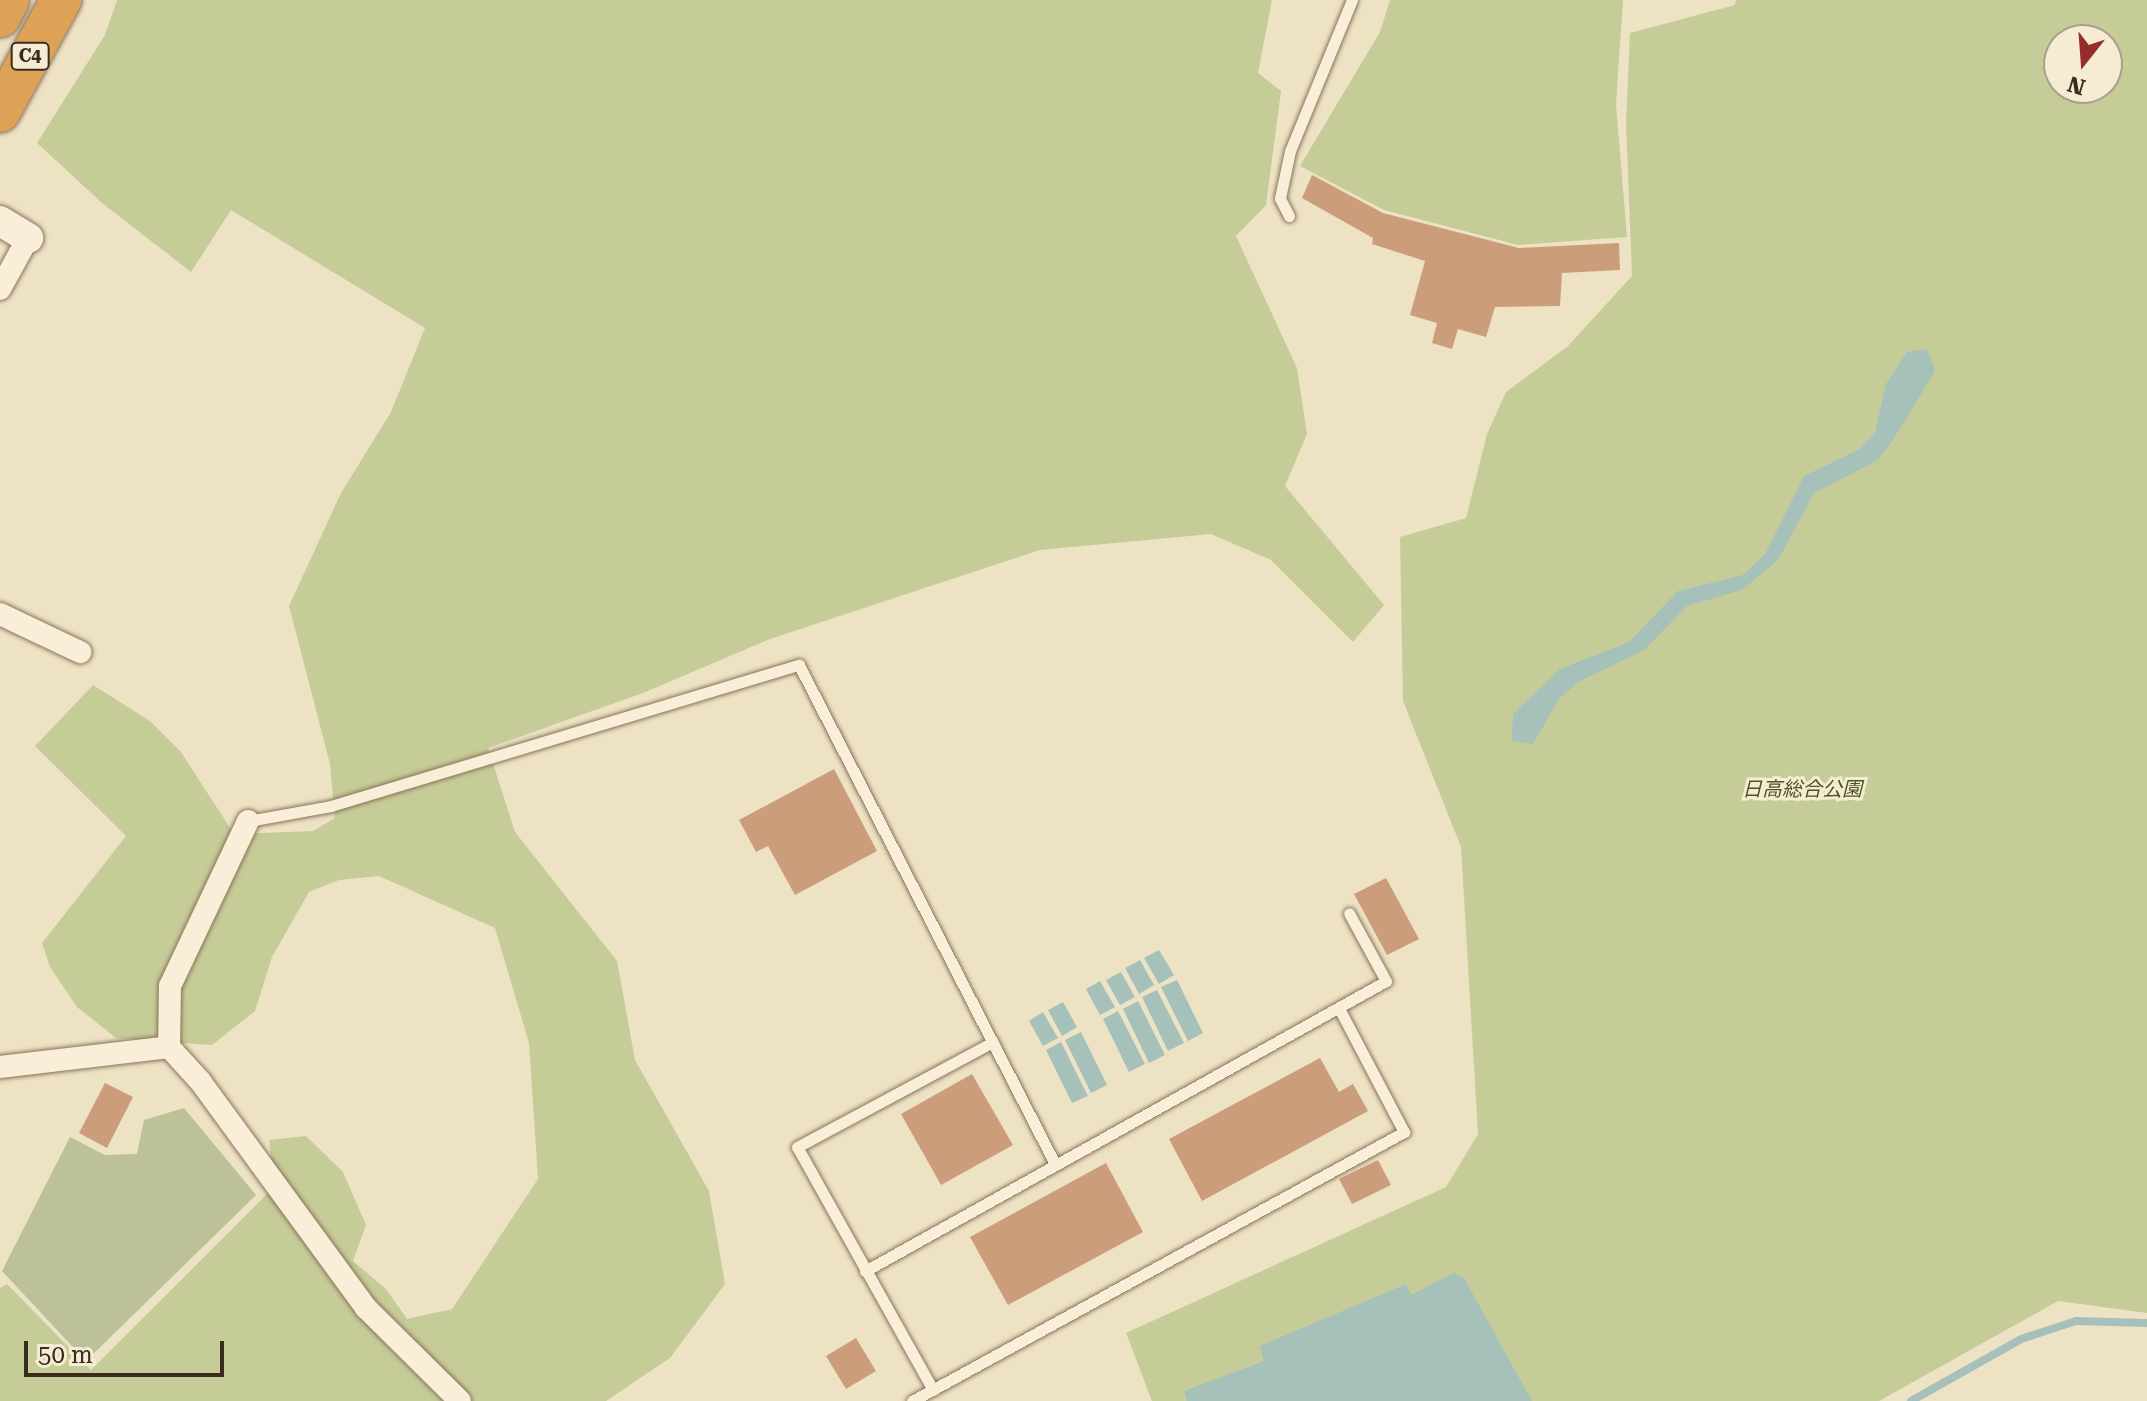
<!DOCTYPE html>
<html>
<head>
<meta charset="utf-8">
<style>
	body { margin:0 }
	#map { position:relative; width:2147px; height:1401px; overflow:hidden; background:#eee2c5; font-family:"Roboto Serif","Noto Sans JP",serif }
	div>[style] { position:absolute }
	.green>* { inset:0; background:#c6cc98 }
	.cemetery>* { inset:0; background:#bcc198 }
	.water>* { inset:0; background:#a6c1ba }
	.stream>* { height:8px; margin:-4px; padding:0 4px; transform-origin:4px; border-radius:4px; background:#a6c1ba }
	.building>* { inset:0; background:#cc9d7b }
	.roads { filter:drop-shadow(0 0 2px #89745b) drop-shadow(0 0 2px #89745b) }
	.lane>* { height:11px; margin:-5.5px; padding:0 5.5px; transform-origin:5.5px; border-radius:5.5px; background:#f9efd8 }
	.street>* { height:22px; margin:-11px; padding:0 11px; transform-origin:11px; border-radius:11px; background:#f9efd8 }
	.secondary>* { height:30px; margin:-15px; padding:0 15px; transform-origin:15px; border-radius:15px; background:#f9efd8 }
	.highway>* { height:40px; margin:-20px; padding:0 20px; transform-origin:20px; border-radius:20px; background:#dda256 }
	span { translate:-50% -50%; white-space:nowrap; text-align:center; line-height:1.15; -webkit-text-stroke:6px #f6ecd4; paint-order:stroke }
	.shield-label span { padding:2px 6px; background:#f6ecd4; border:2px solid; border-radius:6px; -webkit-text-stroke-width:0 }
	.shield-label { font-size:18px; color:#392c1f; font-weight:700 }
	.park-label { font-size:20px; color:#495625; font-style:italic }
	.north { position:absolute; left:2043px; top:24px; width:80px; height:80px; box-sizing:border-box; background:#f6ecd4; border:2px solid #aa9f8c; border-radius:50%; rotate:197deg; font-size:22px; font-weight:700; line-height:32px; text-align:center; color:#392c1f }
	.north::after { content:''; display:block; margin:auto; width:28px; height:36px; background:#982b2b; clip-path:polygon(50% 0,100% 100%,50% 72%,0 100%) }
	.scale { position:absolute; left:24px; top:1341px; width:200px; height:36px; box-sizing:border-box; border:4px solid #392c1f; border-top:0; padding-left:10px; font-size:24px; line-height:28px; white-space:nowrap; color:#392c1f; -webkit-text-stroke:6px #f6ecd4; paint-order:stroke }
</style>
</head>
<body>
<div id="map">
	<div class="green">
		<div style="clip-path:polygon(117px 0,1272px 0,1258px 73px,1281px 91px,1266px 205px,1236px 236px,1297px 368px,1307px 434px,1285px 486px,1384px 605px,1353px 642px,1271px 560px,1211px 534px,1040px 550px,770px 639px,643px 693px,488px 748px,515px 832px,617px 961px,635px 1060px,709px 1191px,725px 1284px,670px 1358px,606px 1401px,0 1401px,0 1288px,7px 1284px,91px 1370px,274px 1187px,269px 1140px,306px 1136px,343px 1172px,366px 1225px,353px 1261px,386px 1289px,407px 1319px,452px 1309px,538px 1179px,529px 1043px,495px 928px,379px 876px,339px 880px,309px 892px,272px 957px,255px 1011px,212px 1045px,116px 1038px,77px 1007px,50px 967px,42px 943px,126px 836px,35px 746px,93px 685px,150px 721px,181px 752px,234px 834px,313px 831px,335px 818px,330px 764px,289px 606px,341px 493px,391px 412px,425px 328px,231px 210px,191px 272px,102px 203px,37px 143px,105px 35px)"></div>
		<div style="clip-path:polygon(1390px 0,1623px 0,1616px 104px,1627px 237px,1518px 245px,1384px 210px,1300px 166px,1380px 32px)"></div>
		<div style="clip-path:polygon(evenodd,1736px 0,2147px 0,2147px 1313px,2058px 1301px,1879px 1401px,1152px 1401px,1126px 1333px,1446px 1187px,1478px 1134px,1461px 847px,1403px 701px,1400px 537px,1466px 518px,1487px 434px,1506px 392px,1568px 346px,1632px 276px,1626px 123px,1630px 33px,1735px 5px,1736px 0,2059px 40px,2107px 40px,2107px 88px,2059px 88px,2059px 40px)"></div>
	</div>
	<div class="cemetery">
		<div style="clip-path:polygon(184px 1108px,256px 1195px,86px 1361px,2px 1271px,70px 1137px,105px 1155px,137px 1154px,144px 1120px)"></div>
	</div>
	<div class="water">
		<div style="clip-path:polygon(1927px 349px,1935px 371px,1891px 443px,1878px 460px,1814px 493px,1778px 560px,1742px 590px,1687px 606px,1644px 650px,1580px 681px,1559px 699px,1533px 744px,1512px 741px,1513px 714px,1560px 669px,1629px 642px,1678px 591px,1743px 575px,1765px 554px,1804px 476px,1858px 450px,1875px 433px,1886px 384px,1907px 352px)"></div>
		<div style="clip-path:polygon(1159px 950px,1174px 975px,1159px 984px,1144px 958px)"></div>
		<div style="clip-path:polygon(1140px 960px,1154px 985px,1139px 994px,1125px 968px)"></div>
		<div style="clip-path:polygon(1121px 972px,1135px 997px,1120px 1005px,1106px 980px)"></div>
		<div style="clip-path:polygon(1177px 980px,1203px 1033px,1188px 1041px,1161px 987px)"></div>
		<div style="clip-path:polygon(1100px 981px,1115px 1007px,1100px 1015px,1086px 989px)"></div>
		<div style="clip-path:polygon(1157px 990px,1184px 1043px,1168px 1051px,1142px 997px)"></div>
		<div style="clip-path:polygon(1138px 1001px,1165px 1055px,1149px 1063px,1123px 1009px)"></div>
		<div style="clip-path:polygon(1063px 1002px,1077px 1027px,1062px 1036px,1048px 1010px)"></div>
		<div style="clip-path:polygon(1118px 1011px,1145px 1064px,1129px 1072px,1103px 1019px)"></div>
		<div style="clip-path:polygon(1043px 1012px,1058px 1038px,1043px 1046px,1029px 1021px)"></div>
		<div style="clip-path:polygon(1081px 1032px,1107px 1085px,1091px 1093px,1065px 1040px)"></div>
		<div style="clip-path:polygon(1061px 1042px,1088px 1096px,1072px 1103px,1046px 1050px)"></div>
		<div style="clip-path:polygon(1454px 1273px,1464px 1278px,1532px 1401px,1187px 1401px,1184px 1391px,1264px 1361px,1260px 1346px,1406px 1284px,1411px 1295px)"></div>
	</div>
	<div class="stream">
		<div style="left:1911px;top:1401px;width:126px;rotate:-29.4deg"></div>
		<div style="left:2021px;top:1339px;width:58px;rotate:-18.1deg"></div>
		<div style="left:2076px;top:1321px;width:71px;rotate:1.6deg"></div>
	</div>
	<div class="building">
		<div style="clip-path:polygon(1312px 175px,1383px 213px,1519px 248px,1619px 243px,1620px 270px,1562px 273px,1560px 306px,1495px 307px,1486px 337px,1458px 329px,1452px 349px,1432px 343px,1437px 323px,1410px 315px,1425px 261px,1372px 244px,1373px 238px,1302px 198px)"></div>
		<div style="clip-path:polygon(834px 769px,877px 851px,795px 895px,768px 846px,756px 852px,739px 820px)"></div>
		<div style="clip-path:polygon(1386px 878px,1419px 939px,1387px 955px,1354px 894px)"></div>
		<div style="clip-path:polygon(1320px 1058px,1339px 1092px,1353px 1084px,1368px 1111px,1202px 1201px,1169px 1139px)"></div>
		<div style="clip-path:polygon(972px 1074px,1013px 1145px,941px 1185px,901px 1114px)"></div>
		<div style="clip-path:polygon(105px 1083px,133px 1097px,107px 1148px,79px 1133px)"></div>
		<div style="clip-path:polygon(1378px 1160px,1391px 1185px,1352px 1204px,1339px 1179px)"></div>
		<div style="clip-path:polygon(1106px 1163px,1143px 1232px,1008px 1305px,970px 1237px)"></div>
		<div style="clip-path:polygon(856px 1338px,876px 1371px,846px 1389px,826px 1356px)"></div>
	</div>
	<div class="roads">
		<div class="lane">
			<div style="left:1289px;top:216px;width:20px;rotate:-117deg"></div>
			<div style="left:1280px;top:198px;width:48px;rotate:-78deg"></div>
			<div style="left:1290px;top:151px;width:163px;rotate:-67.7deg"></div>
			<div style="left:248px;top:821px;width:84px;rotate:-10.2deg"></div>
			<div style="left:331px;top:806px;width:489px;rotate:-16.8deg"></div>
			<div style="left:799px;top:665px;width:559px;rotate:62.84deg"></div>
			<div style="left:865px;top:1271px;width:596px;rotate:-29.1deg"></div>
			<div style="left:1386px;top:981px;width:77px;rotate:-118.6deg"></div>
			<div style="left:933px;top:1390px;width:278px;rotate:-119.2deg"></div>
			<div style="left:797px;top:1147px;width:222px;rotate:-28.2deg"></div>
			<div style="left:912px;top:1401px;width:561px;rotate:-28.67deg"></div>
			<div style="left:1404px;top:1132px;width:138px;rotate:-117.7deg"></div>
		</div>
		<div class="street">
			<div style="left:0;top:289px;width:58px;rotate:-61.2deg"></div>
			<div style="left:0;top:614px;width:89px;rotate:25.4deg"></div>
			<div style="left:248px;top:821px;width:183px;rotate:115.3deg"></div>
			<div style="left:170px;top:986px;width:61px;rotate:90.9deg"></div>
			<div style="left:169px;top:1047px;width:46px;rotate:47.6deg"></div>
			<div style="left:200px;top:1081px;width:281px;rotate:53.8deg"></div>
			<div style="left:366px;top:1308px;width:132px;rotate:44.7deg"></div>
			<div style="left:0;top:1067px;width:170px;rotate:-6.7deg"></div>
		</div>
		<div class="secondary">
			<div style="left:0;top:221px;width:33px;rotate:31deg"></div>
		</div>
		<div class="highway">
			<div style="left:0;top:17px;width:19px;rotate:-62deg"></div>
			<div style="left:0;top:112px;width:128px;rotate:-61.4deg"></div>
		</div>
	</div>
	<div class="shield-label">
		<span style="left:30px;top:56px">C4</span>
	</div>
	<div class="park-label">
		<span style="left:1802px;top:789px">日高総合公園</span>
	</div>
	<div class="north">N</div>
	<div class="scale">50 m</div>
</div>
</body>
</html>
